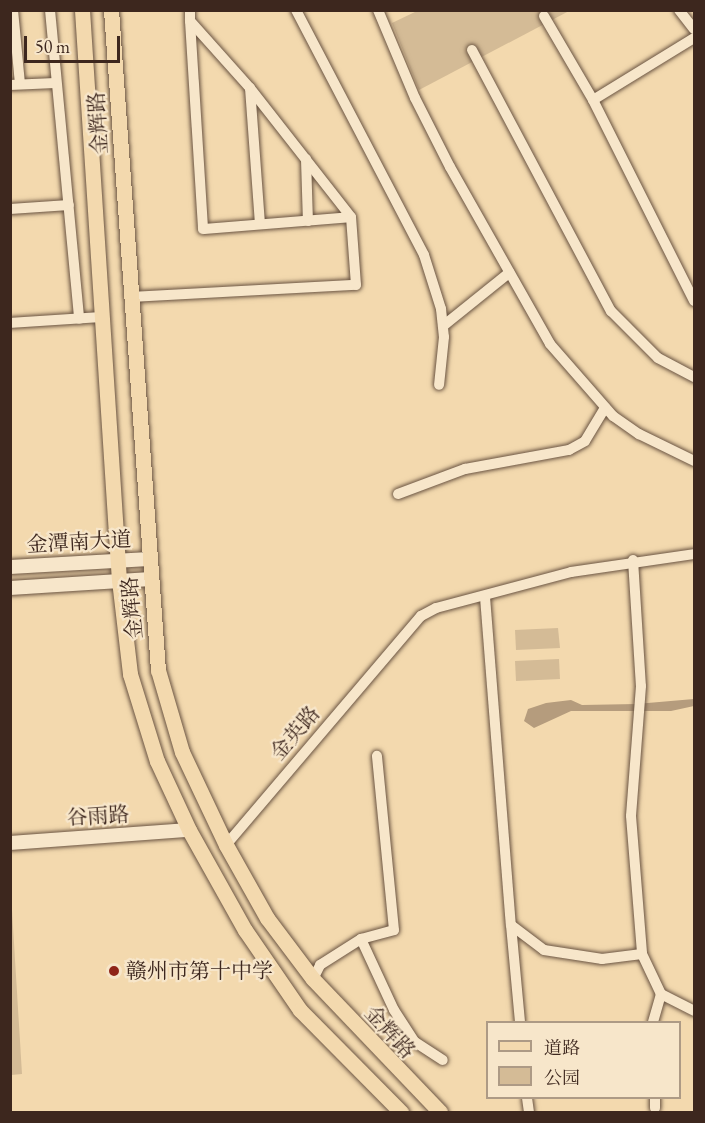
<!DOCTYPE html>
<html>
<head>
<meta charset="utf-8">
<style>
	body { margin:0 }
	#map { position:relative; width:705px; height:1123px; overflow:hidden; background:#f3d9ae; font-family:"EB Garamond","Noto Serif SC",serif }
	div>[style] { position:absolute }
	.green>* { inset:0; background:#d4bb96 }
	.water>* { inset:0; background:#b59c7d }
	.roads { filter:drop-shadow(0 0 2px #6a5442) drop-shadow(0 0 2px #6a5442) }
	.street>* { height:10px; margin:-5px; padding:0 5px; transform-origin:5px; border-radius:5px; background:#f7e6ca }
	.secondary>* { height:14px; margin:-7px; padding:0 7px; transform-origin:7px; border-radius:7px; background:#f7e6ca }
	.primary>* { height:15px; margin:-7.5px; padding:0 7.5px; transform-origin:7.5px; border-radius:7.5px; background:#f3d9ae }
	.dots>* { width:16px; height:16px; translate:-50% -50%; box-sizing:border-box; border:3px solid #f7e6ca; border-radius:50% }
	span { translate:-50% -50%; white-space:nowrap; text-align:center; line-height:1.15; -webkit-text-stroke:4.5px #f7e6ca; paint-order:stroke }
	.street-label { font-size:21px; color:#3d271e }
	.poi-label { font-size:21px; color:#3d271e }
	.left { translate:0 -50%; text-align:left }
	.frame { position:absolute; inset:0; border:12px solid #3d271e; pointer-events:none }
	.legend { position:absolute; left:486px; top:1021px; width:195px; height:78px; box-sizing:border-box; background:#f7e6ca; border:2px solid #ad9a85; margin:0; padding:8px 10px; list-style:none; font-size:18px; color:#3d271e }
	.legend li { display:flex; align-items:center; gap:12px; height:30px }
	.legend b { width:30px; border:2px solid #ad9a85 }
	.scale { position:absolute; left:24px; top:36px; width:96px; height:27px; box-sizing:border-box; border:3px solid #3d271e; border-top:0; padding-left:8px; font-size:18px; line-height:21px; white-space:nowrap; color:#3d271e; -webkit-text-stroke:4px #f7e6ca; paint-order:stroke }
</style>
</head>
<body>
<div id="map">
	<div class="green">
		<div style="clip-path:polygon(417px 11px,569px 11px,419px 90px,392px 23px)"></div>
		<div style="clip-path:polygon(558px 628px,560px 648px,516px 650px,515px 630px)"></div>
		<div style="clip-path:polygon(559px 659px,560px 679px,516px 681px,515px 661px)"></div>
		<div style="clip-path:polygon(11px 894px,22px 1074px,11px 1075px,10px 1075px)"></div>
	</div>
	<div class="water">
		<div style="clip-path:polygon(694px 699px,694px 706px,671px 711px,571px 711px,534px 728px,524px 721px,528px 709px,546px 703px,571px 700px,582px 705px,636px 704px)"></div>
	</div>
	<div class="roads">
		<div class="street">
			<div style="left:13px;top:10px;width:74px;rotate:84.6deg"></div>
			<div style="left:50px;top:10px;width:310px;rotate:84.6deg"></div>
			<div style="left:296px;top:10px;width:276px;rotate:62.4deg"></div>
			<div style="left:424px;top:255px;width:57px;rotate:72.5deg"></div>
			<div style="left:441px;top:309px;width:28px;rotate:84deg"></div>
			<div style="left:444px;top:337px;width:48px;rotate:95.9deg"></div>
			<div style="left:378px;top:10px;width:95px;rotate:67.2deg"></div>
			<div style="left:415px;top:98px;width:77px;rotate:63.1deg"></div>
			<div style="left:450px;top:167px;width:203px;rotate:60.5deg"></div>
			<div style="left:550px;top:344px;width:96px;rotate:48.8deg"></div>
			<div style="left:613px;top:416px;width:32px;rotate:35deg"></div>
			<div style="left:639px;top:434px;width:61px;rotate:26.1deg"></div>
			<div style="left:679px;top:10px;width:24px;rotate:52deg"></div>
			<div style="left:544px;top:16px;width:97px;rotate:59.7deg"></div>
			<div style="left:593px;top:100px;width:225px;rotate:63.3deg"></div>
			<div style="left:190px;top:21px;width:208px;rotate:86.4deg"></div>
			<div style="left:203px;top:229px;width:148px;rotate:-4.6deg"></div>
			<div style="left:472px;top:50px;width:296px;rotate:62deg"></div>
			<div style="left:611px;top:311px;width:66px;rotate:45deg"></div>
			<div style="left:658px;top:358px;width:41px;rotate:27.8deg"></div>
			<div style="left:10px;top:85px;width:45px;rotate:-2.5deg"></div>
			<div style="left:250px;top:88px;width:136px;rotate:85.8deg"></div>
			<div style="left:593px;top:100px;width:119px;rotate:-31.5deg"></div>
			<div style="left:306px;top:159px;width:62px;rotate:88.2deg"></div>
			<div style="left:10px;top:209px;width:59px;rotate:-3.9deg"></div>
			<div style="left:131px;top:297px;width:225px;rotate:-3.1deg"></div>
			<div style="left:356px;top:285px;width:68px;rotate:-94.2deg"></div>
			<div style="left:351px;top:217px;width:164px;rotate:-128.1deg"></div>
			<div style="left:250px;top:88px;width:90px;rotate:-131.8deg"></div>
			<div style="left:190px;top:21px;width:11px;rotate:-90deg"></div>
			<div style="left:10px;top:323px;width:94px;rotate:-3.7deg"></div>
			<div style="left:443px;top:326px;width:85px;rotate:-38.8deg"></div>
			<div style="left:398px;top:494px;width:72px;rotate:-20.5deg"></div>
			<div style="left:465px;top:469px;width:106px;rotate:-10.4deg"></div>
			<div style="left:569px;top:450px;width:18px;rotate:-29deg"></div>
			<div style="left:585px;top:441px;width:39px;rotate:-59deg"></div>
			<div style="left:633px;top:560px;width:126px;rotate:86.4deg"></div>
			<div style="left:641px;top:686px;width:130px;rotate:94.4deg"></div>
			<div style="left:631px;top:816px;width:138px;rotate:85.4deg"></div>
			<div style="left:642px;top:954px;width:44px;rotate:64.6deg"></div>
			<div style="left:661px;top:994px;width:37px;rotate:27deg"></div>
			<div style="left:485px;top:597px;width:329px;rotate:85.5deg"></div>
			<div style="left:511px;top:925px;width:41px;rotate:37.1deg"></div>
			<div style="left:544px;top:950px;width:59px;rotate:8.8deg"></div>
			<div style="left:602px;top:959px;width:40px;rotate:-7.1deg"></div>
			<div style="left:226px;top:845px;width:301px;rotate:-49.6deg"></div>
			<div style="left:421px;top:616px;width:17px;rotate:-28deg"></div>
			<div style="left:436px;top:608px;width:140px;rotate:-14.9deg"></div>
			<div style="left:571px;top:572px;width:124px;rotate:-8.3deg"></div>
			<div style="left:511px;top:925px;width:97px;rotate:84.7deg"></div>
			<div style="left:361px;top:939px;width:34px;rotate:-15deg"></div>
			<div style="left:394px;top:930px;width:175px;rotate:-95.6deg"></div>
			<div style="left:313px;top:979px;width:16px;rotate:-63deg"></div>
			<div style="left:320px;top:965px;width:49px;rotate:-32.4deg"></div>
			<div style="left:361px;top:939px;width:78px;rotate:65.1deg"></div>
			<div style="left:394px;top:1010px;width:38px;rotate:57deg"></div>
			<div style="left:415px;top:1042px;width:33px;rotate:33deg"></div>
			<div style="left:653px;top:1022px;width:29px;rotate:-74deg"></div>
			<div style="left:527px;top:1098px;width:14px;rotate:82deg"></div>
			<div style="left:655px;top:1098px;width:10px;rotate:90deg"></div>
		</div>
		<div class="secondary">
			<div style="left:10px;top:567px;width:139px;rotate:-3.3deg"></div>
			<div style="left:10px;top:588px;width:141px;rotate:-3.7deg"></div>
			<div style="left:10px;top:843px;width:179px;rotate:-4.2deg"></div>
		</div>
		<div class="primary">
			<div style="left:82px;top:10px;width:571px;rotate:86.29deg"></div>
			<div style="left:119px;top:580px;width:95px;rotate:83.3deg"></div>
			<div style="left:130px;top:674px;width:91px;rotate:72.8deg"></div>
			<div style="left:157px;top:761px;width:76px;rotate:65.1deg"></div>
			<div style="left:189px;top:830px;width:115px;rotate:60.8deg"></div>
			<div style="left:245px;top:930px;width:97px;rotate:55.5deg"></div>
			<div style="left:300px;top:1010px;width:144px;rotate:45.3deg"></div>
			<div style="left:111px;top:10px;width:662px;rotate:85.93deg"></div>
			<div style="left:158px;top:670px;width:85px;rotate:73.7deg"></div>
			<div style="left:182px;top:752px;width:103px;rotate:64.7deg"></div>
			<div style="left:226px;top:845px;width:84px;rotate:60.7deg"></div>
			<div style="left:267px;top:918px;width:76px;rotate:53deg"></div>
			<div style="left:313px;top:979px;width:184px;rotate:46.3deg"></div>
		</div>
	</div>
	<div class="dots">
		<div style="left:114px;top:971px;background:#8f2418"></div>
	</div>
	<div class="street-label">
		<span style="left:98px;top:123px;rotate:-94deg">金辉路</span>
		<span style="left:79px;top:542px;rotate:-3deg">金潭南大道</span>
		<span style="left:132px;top:608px;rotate:-95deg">金辉路</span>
		<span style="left:295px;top:733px;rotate:-50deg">金英路</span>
		<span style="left:98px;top:816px;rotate:-4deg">谷雨路</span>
		<span style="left:390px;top:1032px;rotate:47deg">金辉路</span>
	</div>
	<div class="poi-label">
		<span class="left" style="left:126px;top:971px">赣州市第十中学</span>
	</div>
	<div class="frame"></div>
	<ul class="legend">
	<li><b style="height:8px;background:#f3d9ae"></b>道路</li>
	<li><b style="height:16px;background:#d4bb96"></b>公园</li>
	</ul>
	<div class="scale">50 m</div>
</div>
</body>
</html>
